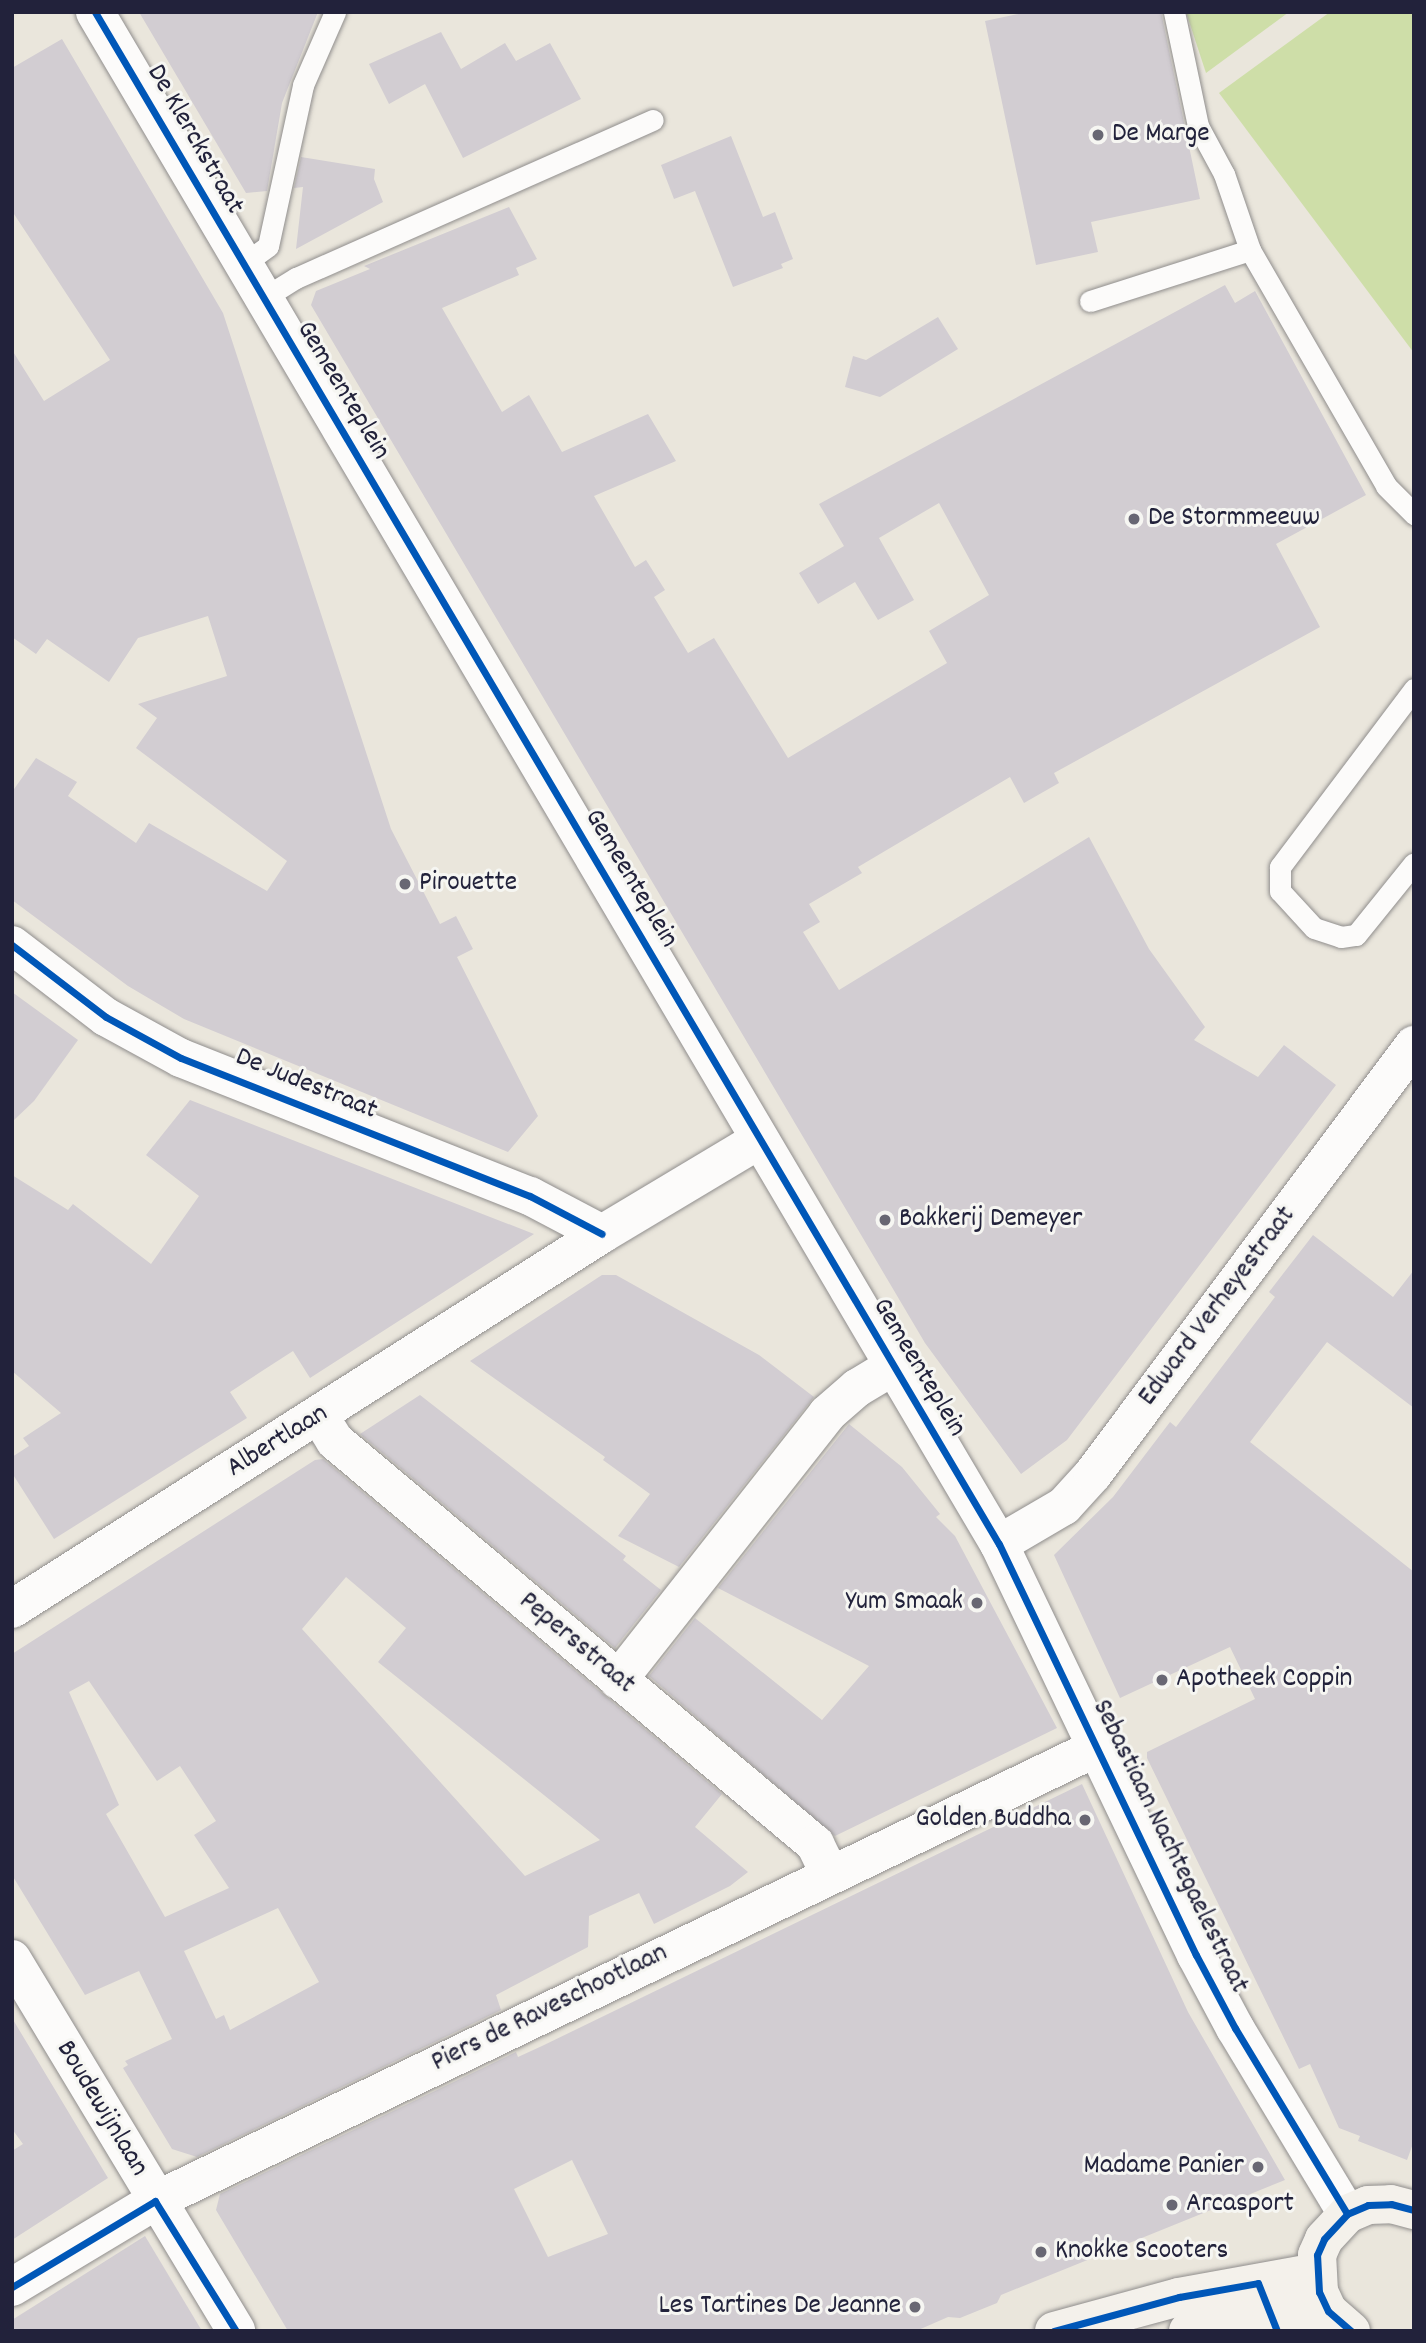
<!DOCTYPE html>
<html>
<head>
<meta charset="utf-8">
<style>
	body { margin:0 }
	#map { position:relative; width:1426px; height:2343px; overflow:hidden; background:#eae6dc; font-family:Dekko,sans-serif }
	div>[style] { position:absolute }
	.green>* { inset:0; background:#cedea8 }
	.building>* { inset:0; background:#d2cdd2 }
	.roads { filter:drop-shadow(0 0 2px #908e8d) drop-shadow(0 0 2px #908e8d) }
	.lane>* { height:21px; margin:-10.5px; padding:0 10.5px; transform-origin:10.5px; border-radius:10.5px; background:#fcfbfa }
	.street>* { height:38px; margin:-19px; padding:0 19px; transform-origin:19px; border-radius:19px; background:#fcfbfa }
	.secondary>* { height:38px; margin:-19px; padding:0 19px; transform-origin:19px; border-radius:19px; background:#f4f1eb }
	.cycleway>* { height:7px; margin:-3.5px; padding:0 3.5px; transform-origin:3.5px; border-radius:3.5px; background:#0057b8 }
	.dots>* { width:19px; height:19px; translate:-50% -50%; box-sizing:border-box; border:4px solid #f6f6f2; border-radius:50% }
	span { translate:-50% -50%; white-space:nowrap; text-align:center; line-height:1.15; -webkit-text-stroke:6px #f6f6f2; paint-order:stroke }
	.poi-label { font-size:28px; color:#22223b }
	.left { translate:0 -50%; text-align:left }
	.right { translate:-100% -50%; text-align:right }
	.street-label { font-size:28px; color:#22223b }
	.frame { position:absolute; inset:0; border:14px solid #22223b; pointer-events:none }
</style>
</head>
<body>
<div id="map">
	<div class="green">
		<div style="clip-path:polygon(1186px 12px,1289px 12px,1206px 73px)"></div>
		<div style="clip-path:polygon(1330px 12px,1414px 12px,1414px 353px,1219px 93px)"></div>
	</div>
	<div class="building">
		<div style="clip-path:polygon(139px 12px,318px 12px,282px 103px,267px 191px,246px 193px)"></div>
		<div style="clip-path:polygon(1028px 12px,1161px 12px,1200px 199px,1091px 222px,1098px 252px,1036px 265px,985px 21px)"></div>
		<div style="clip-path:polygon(441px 32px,461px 69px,505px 43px,516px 61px,550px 43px,581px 99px,463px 158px,425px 84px,389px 104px,369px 64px)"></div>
		<div style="clip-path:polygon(62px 39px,223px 313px,391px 829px,440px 924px,456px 916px,473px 949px,457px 957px,538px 1116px,508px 1152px,184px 1019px,128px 986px,12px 900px,12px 792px,36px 758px,77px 782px,68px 796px,136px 843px,149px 823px,267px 891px,287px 861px,136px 748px,157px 718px,138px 704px,227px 676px,208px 616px,138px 638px,109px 682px,47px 639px,36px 654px,12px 637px,12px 350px,44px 401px,110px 360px,12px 211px,12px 68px)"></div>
		<div style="clip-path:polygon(731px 136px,763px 217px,775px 212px,793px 259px,781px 264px,783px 268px,733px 287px,695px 191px,674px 199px,661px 165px)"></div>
		<div style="clip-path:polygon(301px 157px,375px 169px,374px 179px,383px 202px,296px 249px,303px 187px,294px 188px)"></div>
		<div style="clip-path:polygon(509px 207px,537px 259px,516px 268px,519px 275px,442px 308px,502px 412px,529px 395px,562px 452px,648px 414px,676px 461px,594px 496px,635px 567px,646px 560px,665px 590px,654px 597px,688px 653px,714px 638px,788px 758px,947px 663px,929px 631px,989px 595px,939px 503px,879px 538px,914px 600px,878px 620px,855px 582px,818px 604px,799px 573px,844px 546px,819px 504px,1225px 285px,1235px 303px,1255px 291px,1366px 495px,1276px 544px,1320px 627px,1054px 773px,1059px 783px,1024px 803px,1010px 777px,858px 867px,862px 873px,809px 904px,820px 922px,803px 932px,839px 990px,1089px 837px,1149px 949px,1205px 1027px,1194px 1040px,1258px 1077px,1284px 1045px,1336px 1085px,1067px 1440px,1021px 1474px,925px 1343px,311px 305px,316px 291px,370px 269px,364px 266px)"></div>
		<div style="clip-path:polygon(938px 317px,958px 349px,880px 397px,845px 387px,853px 356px,866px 360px)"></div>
		<div style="clip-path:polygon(12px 992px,78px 1040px,34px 1101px,12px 1122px)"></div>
		<div style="clip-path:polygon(190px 1100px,534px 1234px,310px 1378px,293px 1351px,262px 1371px,230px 1392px,247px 1418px,54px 1539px,12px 1473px,12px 1457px,29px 1446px,23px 1438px,61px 1413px,12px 1371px,12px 1175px,68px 1210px,73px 1204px,151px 1264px,199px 1196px,146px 1155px)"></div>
		<div style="clip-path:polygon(1313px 1235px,1393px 1297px,1414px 1270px,1414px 1408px,1327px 1342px,1250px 1442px,1414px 1572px,1414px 2141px,1407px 2160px,1358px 2141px,1360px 2136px,1339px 2128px,1310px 2064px,1299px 2069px,1147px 1758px,1147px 1752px,1255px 1699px,1230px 1647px,1120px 1698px,1054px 1555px,1113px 1497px,1170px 1422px,1176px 1427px,1275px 1297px,1269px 1292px)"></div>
		<div style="clip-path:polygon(602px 1275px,616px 1275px,759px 1355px,814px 1397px,679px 1567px,618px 1536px,650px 1494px,603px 1460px,605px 1457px,470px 1361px)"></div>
		<div style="clip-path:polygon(420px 1395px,626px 1556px,623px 1560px,661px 1590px,615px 1648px,360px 1434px)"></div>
		<div style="clip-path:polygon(849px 1424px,902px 1467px,940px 1514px,936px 1517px,955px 1536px,1057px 1728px,835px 1836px,649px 1676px,695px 1618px,822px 1720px,869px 1666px,718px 1588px)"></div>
		<div style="clip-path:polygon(evenodd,323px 1459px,722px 1794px,695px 1827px,748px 1872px,730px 1886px,654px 1924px,639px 1893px,589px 1916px,588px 1947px,496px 1995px,501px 2010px,197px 2157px,172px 2149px,123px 2068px,128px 2065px,125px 2061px,172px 2039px,139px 1971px,85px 1995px,12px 1875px,12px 1654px,315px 1460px,323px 1459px,346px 1577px,406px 1628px,378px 1662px,600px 1840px,525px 1876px,302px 1629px,346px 1577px,323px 1459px,89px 1681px,157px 1781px,180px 1766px,216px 1821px,194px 1835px,229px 1888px,165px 1917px,106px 1814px,119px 1805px,69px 1692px,89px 1681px,323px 1459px,278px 1908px,319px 1982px,230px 2030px,224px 2015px,216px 2019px,184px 1951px,278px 1908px)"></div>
		<div style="clip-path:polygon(evenodd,1082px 1784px,1188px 2012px,1285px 2180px,1001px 2295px,997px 2303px,960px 2318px,948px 2317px,916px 2331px,288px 2331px,216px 2210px,220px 2194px,516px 2052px,518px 2057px,542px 2046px,1082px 1784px,572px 2160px,608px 2234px,548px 2257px,514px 2189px,572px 2160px)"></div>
		<div style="clip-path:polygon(12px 2018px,108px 2178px,12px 2240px,12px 2151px,23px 2144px,12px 2129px)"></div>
		<div style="clip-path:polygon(145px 2236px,202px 2331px,12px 2331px,12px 2320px)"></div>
	</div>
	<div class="roads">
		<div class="lane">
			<div style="left:1174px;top:12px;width:116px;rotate:78.1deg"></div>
			<div style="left:1198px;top:126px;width:55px;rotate:61.6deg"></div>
			<div style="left:1224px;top:174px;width:80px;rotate:71.1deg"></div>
			<div style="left:242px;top:265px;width:32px;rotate:-36deg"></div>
			<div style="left:268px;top:246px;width:165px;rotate:-77.7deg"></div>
			<div style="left:303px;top:85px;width:80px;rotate:-66.3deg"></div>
			<div style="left:262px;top:299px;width:40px;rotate:-32deg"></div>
			<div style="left:296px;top:278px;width:390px;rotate:-23.9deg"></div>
			<div style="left:1090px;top:301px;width:168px;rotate:-17.7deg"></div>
			<div style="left:1250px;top:250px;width:272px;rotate:60deg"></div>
			<div style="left:1386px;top:486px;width:40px;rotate:45deg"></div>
			<div style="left:1414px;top:689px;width:223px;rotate:127deg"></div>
			<div style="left:1280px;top:867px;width:24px;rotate:90deg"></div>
			<div style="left:1280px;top:891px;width:50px;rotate:47.4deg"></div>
			<div style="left:1314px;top:928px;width:28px;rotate:18deg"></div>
			<div style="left:1341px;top:937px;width:15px;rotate:-8deg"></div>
			<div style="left:1356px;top:935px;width:92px;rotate:-51.1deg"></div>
		</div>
		<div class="street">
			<div style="left:95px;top:12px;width:1779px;rotate:59.46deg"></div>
			<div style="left:999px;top:1544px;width:456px;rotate:64.4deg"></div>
			<div style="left:1196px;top:1955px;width:83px;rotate:61.9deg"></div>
			<div style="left:1235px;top:2028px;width:217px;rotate:58.9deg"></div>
			<div style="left:12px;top:945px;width:118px;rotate:37.5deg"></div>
			<div style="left:106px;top:1017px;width:85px;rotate:28.7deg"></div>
			<div style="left:181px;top:1058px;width:375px;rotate:21.6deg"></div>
			<div style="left:530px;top:1196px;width:81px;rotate:27.8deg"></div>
			<div style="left:320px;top:1417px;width:28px;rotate:58deg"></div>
			<div style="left:335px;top:1441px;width:627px;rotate:40.02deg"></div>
			<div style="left:815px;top:1844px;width:32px;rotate:64deg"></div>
			<div style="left:999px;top:1544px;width:75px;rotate:-30.3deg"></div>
			<div style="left:1064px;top:1506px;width:43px;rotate:-47.8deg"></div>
			<div style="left:1093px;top:1474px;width:536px;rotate:-53.19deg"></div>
			<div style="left:12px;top:1609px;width:699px;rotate:-32.44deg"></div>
			<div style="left:602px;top:1234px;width:183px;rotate:-30.9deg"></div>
			<div style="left:618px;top:1680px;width:338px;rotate:-51.8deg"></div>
			<div style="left:827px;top:1414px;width:40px;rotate:-41deg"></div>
			<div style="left:857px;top:1388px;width:41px;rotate:-31deg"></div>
			<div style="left:12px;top:1959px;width:434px;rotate:58.9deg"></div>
			<div style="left:12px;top:2287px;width:167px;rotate:-31deg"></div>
			<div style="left:155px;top:2201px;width:1044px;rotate:-25.71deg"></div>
		</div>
		<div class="secondary">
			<div style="left:1054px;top:2331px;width:130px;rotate:-15.2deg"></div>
			<div style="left:1179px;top:2297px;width:139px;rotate:-10.3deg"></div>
			<div style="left:1188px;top:2331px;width:85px;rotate:-12.2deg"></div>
			<div style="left:1271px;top:2313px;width:57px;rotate:-2deg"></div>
			<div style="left:1351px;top:2331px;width:30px;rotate:-139deg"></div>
			<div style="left:1328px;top:2311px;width:21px;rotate:-115deg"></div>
			<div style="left:1319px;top:2292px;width:37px;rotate:-93deg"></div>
			<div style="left:1317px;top:2255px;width:17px;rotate:-66deg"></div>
			<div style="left:1324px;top:2239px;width:34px;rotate:-47deg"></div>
			<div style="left:1347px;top:2214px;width:23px;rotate:-23deg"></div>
			<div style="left:1368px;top:2205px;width:23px;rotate:-2deg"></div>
			<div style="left:1391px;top:2204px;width:24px;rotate:15deg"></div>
		</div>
	</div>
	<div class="cycleway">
		<div style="left:95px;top:12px;width:1779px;rotate:59.46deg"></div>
		<div style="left:999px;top:1544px;width:456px;rotate:64.4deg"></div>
		<div style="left:1196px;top:1955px;width:83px;rotate:61.9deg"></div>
		<div style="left:1235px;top:2028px;width:217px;rotate:58.9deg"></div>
		<div style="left:12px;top:945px;width:118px;rotate:37.5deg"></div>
		<div style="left:106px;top:1017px;width:85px;rotate:28.7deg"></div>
		<div style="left:181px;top:1058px;width:375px;rotate:21.6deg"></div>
		<div style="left:530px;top:1196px;width:81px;rotate:27.8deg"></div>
		<div style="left:12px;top:2287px;width:167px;rotate:-31deg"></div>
		<div style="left:155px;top:2201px;width:153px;rotate:58.1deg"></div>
		<div style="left:1054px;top:2331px;width:130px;rotate:-15.2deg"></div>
		<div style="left:1179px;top:2297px;width:80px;rotate:-10deg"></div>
		<div style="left:1258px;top:2283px;width:52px;rotate:68.4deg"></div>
		<div style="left:1351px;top:2331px;width:30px;rotate:-139deg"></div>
		<div style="left:1328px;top:2311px;width:21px;rotate:-115deg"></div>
		<div style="left:1319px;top:2292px;width:37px;rotate:-93deg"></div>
		<div style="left:1317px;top:2255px;width:17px;rotate:-66deg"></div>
		<div style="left:1324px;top:2239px;width:34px;rotate:-47deg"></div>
		<div style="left:1347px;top:2214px;width:23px;rotate:-23deg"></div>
		<div style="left:1368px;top:2205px;width:23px;rotate:-2deg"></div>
		<div style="left:1391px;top:2204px;width:24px;rotate:15deg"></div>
	</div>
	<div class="dots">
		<div style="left:1098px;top:135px;background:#686773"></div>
		<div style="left:1134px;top:519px;background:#686773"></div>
		<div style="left:405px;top:884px;background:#686773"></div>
		<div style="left:885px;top:1220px;background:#686773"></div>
		<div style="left:977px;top:1603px;background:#686773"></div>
		<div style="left:1162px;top:1680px;background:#686773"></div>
		<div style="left:1085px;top:1820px;background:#686773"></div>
		<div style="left:1258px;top:2167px;background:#686773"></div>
		<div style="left:1172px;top:2205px;background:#686773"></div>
		<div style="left:1041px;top:2252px;background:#686773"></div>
		<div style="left:915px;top:2307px;background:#686773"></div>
	</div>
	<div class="poi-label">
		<span class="left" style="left:1112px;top:135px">De Marge</span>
		<span class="left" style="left:1148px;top:519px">De Stormmeeuw</span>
		<span class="left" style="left:419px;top:884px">Pirouette</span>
		<span class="left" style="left:899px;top:1220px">Bakkerij Demeyer</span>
		<span class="right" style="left:963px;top:1603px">Yum Smaak</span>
		<span class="left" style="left:1176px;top:1680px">Apotheek Coppin</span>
		<span class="right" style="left:1071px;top:1820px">Golden Buddha</span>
		<span class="right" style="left:1244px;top:2167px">Madame Panier</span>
		<span class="left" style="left:1186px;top:2205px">Arcasport</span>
		<span class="left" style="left:1055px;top:2252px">Knokke Scooters</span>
		<span class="right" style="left:901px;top:2307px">Les Tartines De Jeanne</span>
	</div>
	<div class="street-label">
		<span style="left:194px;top:140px;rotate:60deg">De Klerckstraat</span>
		<span style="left:342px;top:391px;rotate:59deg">Gemeenteplein</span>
		<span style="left:630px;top:879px;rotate:59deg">Gemeenteplein</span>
		<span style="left:306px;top:1085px;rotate:22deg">De Judestraat</span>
		<span style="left:1218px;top:1307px;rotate:-53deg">Edward Verheyestraat</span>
		<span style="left:918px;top:1368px;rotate:59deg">Gemeenteplein</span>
		<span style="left:278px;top:1442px;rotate:-32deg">Albertlaan</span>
		<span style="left:576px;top:1644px;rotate:40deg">Pepersstraat</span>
		<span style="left:1169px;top:1847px;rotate:64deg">Sebastiaan Nachtegaelestraat</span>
		<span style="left:550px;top:2009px;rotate:-26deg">Piers de Raveschootlaan</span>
		<span style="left:101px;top:2109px;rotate:59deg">Boudewijnlaan</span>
	</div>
	<div class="frame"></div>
</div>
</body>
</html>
